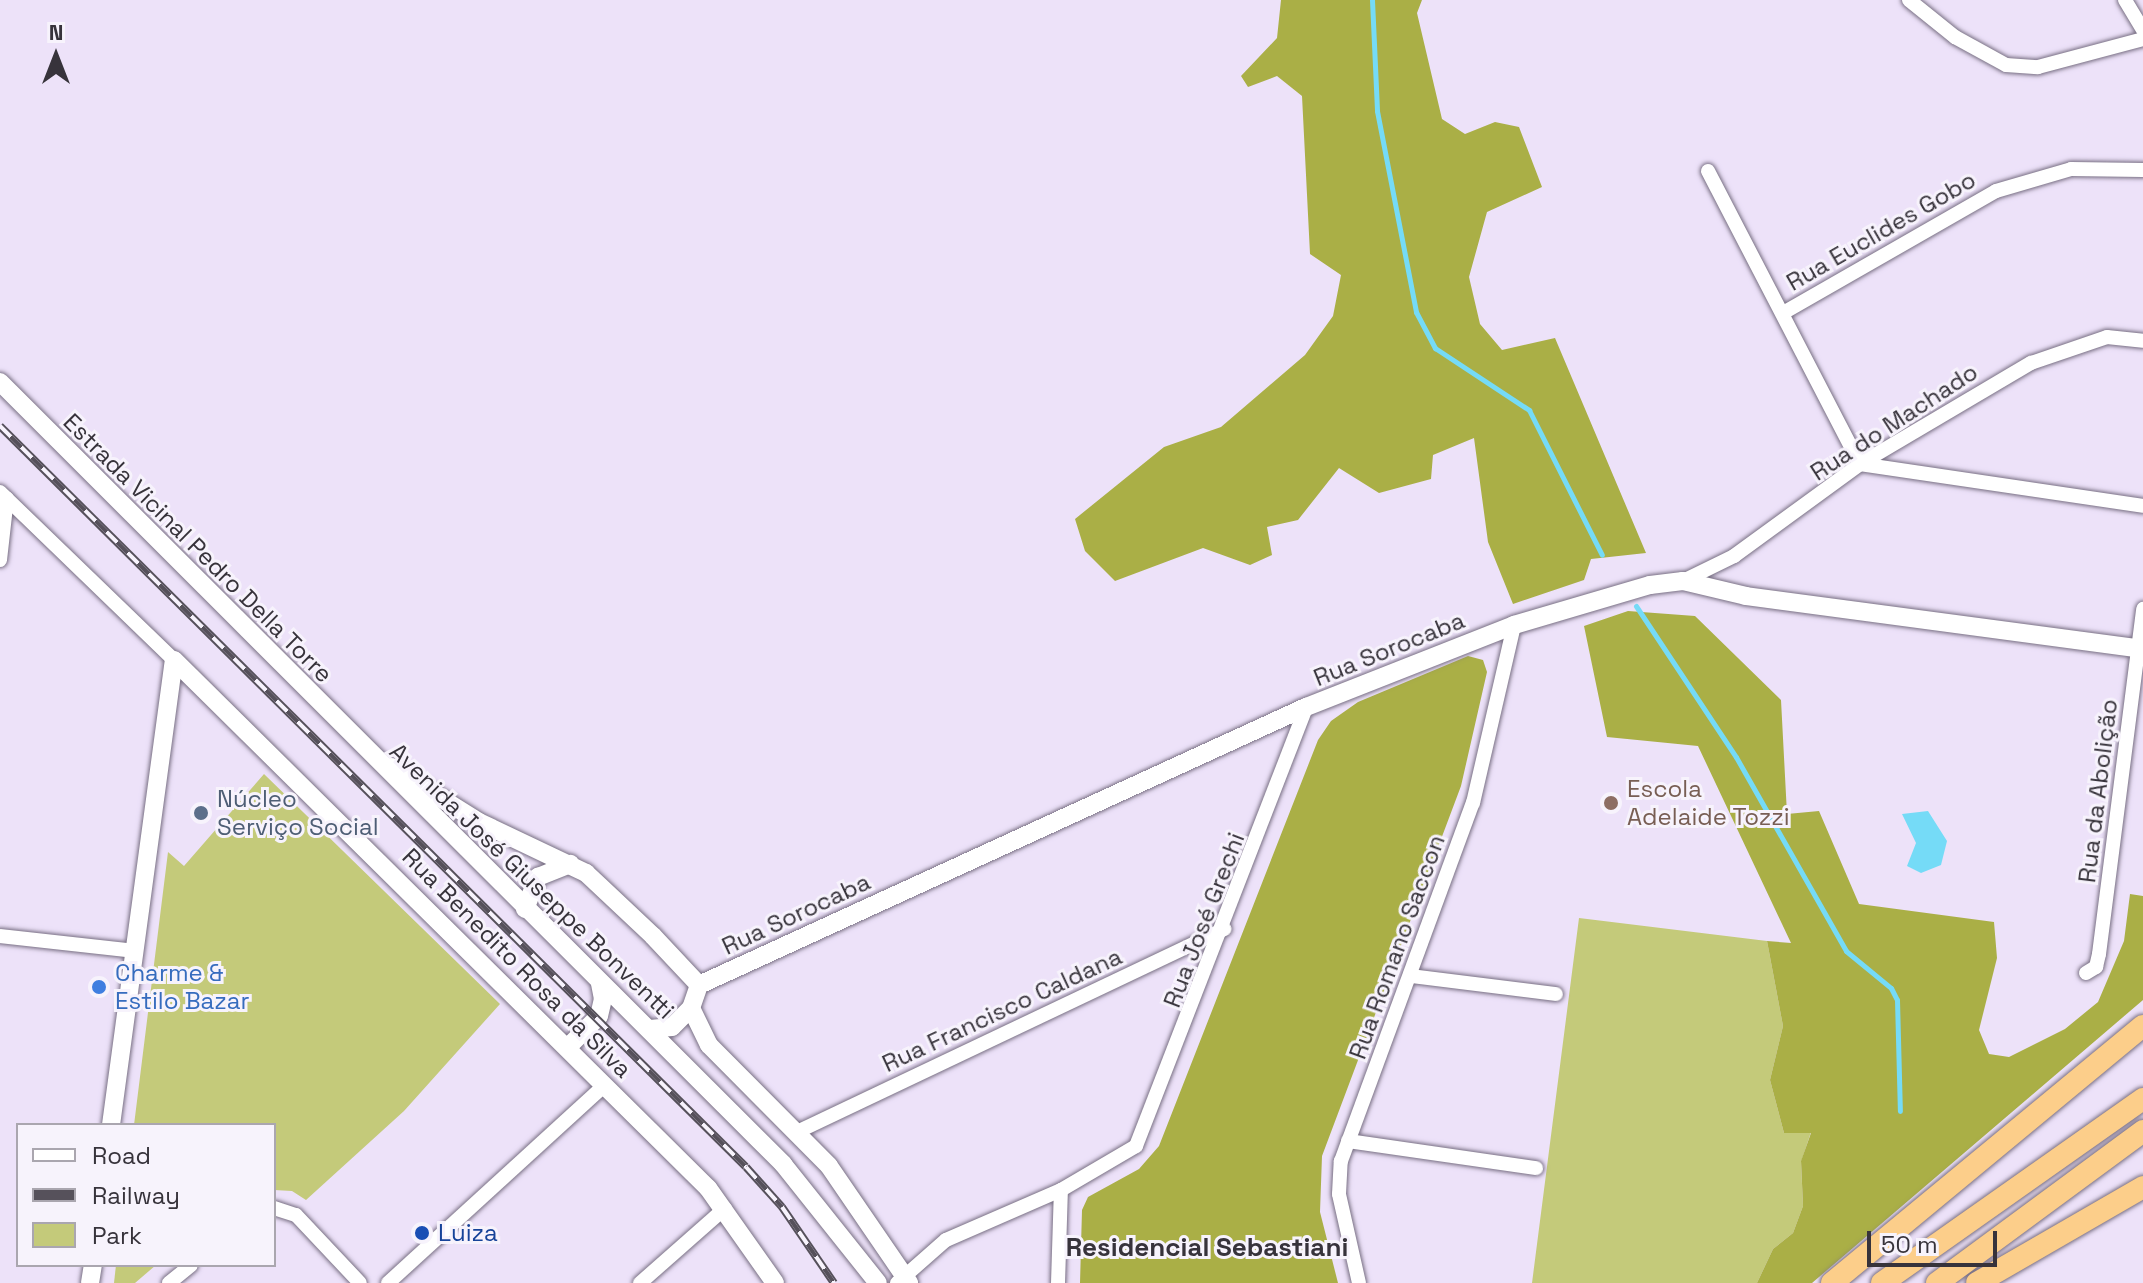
<!DOCTYPE html>
<html>
<head>
<meta charset="utf-8">
<style>
	body { margin:0 }
	#map { position:relative; width:2143px; height:1283px; overflow:hidden; background:#ede2f9; font-family:"Space Grotesk",sans-serif }
	div>[style] { position:absolute }
	.green>* { inset:0; background:#c4ca7a }
	.forest>* { inset:0; background:#aaaf46 }
	.water>* { inset:0; background:#75dbf7 }
	.stream>* { height:5px; margin:-2.5px; padding:0 2.5px; transform-origin:2.5px; border-radius:2.5px; background:#75dbf7 }
	.roads { filter:drop-shadow(0 0 2px #786f83) drop-shadow(0 0 2px #786f83) }
	.minor>* { height:14px; margin:-7px; padding:0 7px; transform-origin:7px; border-radius:7px; background:#fff }
	.tertiary>* { height:18px; margin:-9px; padding:0 9px; transform-origin:9px; border-radius:9px; background:#fff }
	.trunk>* { height:22px; margin:-11px; padding:0 11px; transform-origin:11px; border-radius:11px; background:#fcce8a }
	.rail>* { height:8px; margin-top:-4px; transform-origin:0; background:repeating-linear-gradient(90deg,#f7f3fc 0 15px,#56515b 0 30px); box-sizing:border-box; border-block:2px solid #56515b }
	.dots>* { width:22px; height:22px; translate:-50% -50%; box-sizing:border-box; border:4px solid #f7f3fc; border-radius:50% }
	span { translate:-50% -50%; white-space:nowrap; text-align:center; line-height:1.15; -webkit-text-stroke:6px #f7f3fc; paint-order:stroke }
	.street-label { font-size:24px; color:#37333b }
	.education-label { font-size:24px; color:#785e54 }
	.left { translate:0 -50%; text-align:left }
	.service-label { font-size:24px; color:#4e5e75 }
	.shop-label { font-size:24px; color:#366cbe }
	.transit-label { font-size:24px; color:#164399 }
	.neighbourhood-label { font-size:26px; color:#37333b; font-weight:700 }
	.legend { position:absolute; left:16px; top:1123px; width:260px; height:144px; box-sizing:border-box; background:#f7f3fc; border:2px solid #aaa6af; margin:0; padding:10px 14px; list-style:none; font-size:24px; color:#37333b }
	.legend li { display:flex; align-items:center; gap:16px; height:40px }
	.legend b { width:40px; border:2px solid #aaa6af }
	.north { position:absolute; left:16px; top:16px; width:80px; height:80px; -webkit-text-stroke:6px #f7f3fc; paint-order:stroke; rotate:0deg; font-size:22px; font-weight:700; line-height:32px; text-align:center; color:#37333b }
	.north::after { content:''; display:block; margin:auto; width:28px; height:36px; background:#37333b; clip-path:polygon(50% 0,100% 100%,50% 72%,0 100%) }
	.scale { position:absolute; left:1867px; top:1231px; width:130px; height:36px; box-sizing:border-box; border:4px solid #37333b; border-top:0; padding-left:10px; font-size:24px; line-height:28px; white-space:nowrap; color:#37333b; -webkit-text-stroke:6px #f7f3fc; paint-order:stroke }
</style>
</head>
<body>
<div id="map">
	<div class="green">
		<div style="clip-path:polygon(264px 774px,500px 1004px,404px 1111px,306px 1200px,292px 1191px,274px 1190px,274px 1125px,134px 1125px,168px 852px,184px 866px)"></div>
		<div style="clip-path:polygon(1579px 918px,1767px 941px,1783px 1026px,1770px 1080px,1784px 1133px,1811px 1132px,1801px 1162px,1803px 1206px,1793px 1233px,1773px 1249px,1757px 1283px,1532px 1283px)"></div>
		<div style="clip-path:polygon(116px 1265px,156px 1265px,135px 1283px,114px 1283px)"></div>
	</div>
	<div class="forest">
		<div style="clip-path:polygon(1281px 0,1422px 0,1417px 13px,1442px 119px,1465px 134px,1495px 122px,1519px 127px,1542px 187px,1487px 212px,1469px 277px,1480px 324px,1502px 350px,1555px 338px,1646px 553px,1591px 559px,1584px 580px,1513px 604px,1488px 542px,1474px 438px,1433px 455px,1431px 479px,1379px 493px,1339px 468px,1298px 520px,1267px 527px,1272px 555px,1250px 565px,1203px 548px,1115px 581px,1085px 551px,1075px 519px,1164px 447px,1221px 427px,1305px 355px,1333px 316px,1341px 275px,1310px 254px,1302px 96px,1277px 76px,1248px 87px,1241px 76px,1277px 38px)"></div>
		<div style="clip-path:polygon(1628px 611px,1695px 616px,1781px 700px,1787px 814px,1819px 811px,1859px 904px,1994px 922px,1997px 958px,1979px 1030px,1989px 1054px,2009px 1057px,2065px 1029px,2098px 1002px,2124px 941px,2130px 894px,2143px 896px,2143px 1000px,1812px 1283px,1757px 1283px,1773px 1249px,1793px 1233px,1803px 1206px,1801px 1161px,1811px 1133px,1784px 1133px,1770px 1080px,1783px 1026px,1767px 941px,1791px 943px,1698px 746px,1607px 737px,1584px 626px)"></div>
		<div style="clip-path:polygon(1468px 656px,1483px 660px,1487px 672px,1461px 786px,1322px 1156px,1320px 1212px,1338px 1283px,1080px 1283px,1082px 1210px,1088px 1197px,1139px 1169px,1159px 1146px,1318px 740px,1331px 721px,1358px 702px)"></div>
	</div>
	<div class="water">
		<div style="clip-path:polygon(1928px 811px,1947px 841px,1941px 865px,1921px 873px,1907px 866px,1916px 843px,1902px 814px)"></div>
	</div>
	<div class="stream">
		<div style="left:1372px;top:0;width:111px;rotate:87.4deg"></div>
		<div style="left:1377px;top:111px;width:205px;rotate:79deg"></div>
		<div style="left:1416px;top:312px;width:41px;rotate:62.2deg"></div>
		<div style="left:1435px;top:348px;width:113px;rotate:33.4deg"></div>
		<div style="left:1529px;top:410px;width:162px;rotate:63.3deg"></div>
		<div style="left:1636px;top:606px;width:181px;rotate:56.5deg"></div>
		<div style="left:1736px;top:757px;width:223px;rotate:60.4deg"></div>
		<div style="left:1846px;top:951px;width:58px;rotate:39.4deg"></div>
		<div style="left:1891px;top:988px;width:13px;rotate:63deg"></div>
		<div style="left:1897px;top:1000px;width:111px;rotate:88.5deg"></div>
	</div>
	<div class="roads">
		<div class="minor">
			<div style="left:1909px;top:0;width:59px;rotate:38.8deg"></div>
			<div style="left:1955px;top:37px;width:58px;rotate:28.8deg"></div>
			<div style="left:2006px;top:65px;width:32px;rotate:4deg"></div>
			<div style="left:2038px;top:67px;width:109px;rotate:-14.9deg"></div>
			<div style="left:2125px;top:0;width:35px;rotate:59deg"></div>
			<div style="left:1708px;top:171px;width:330px;rotate:62.6deg"></div>
			<div style="left:1860px;top:464px;width:286px;rotate:8.4deg"></div>
			<div style="left:1783px;top:313px;width:245px;rotate:-29.8deg"></div>
			<div style="left:1996px;top:191px;width:78px;rotate:-16.3deg"></div>
			<div style="left:2071px;top:169px;width:72px;rotate:0.8deg"></div>
			<div style="left:0;top:492px;width:242px;rotate:44deg"></div>
			<div style="left:0;top:560px;width:62px;rotate:-83.6deg"></div>
			<div style="left:1683px;top:581px;width:57px;rotate:-26.1deg"></div>
			<div style="left:1734px;top:556px;width:156px;rotate:-36.1deg"></div>
			<div style="left:1860px;top:464px;width:199px;rotate:-30.6deg"></div>
			<div style="left:2031px;top:363px;width:80px;rotate:-18.9deg"></div>
			<div style="left:2107px;top:337px;width:36px;rotate:6deg"></div>
			<div style="left:0;top:936px;width:136px;rotate:6.3deg"></div>
			<div style="left:2086px;top:973px;width:12px;rotate:-31deg"></div>
			<div style="left:2096px;top:967px;width:13px;rotate:-77deg"></div>
			<div style="left:2099px;top:954px;width:348px;rotate:-82.7deg"></div>
			<div style="left:1411px;top:976px;width:146px;rotate:7.1deg"></div>
			<div style="left:799px;top:1131px;width:471px;rotate:-25.4deg"></div>
			<div style="left:1348px;top:1141px;width:190px;rotate:8.2deg"></div>
			<div style="left:274px;top:1208px;width:23px;rotate:18deg"></div>
			<div style="left:296px;top:1215px;width:93px;rotate:46.7deg"></div>
			<div style="left:169px;top:1283px;width:28px;rotate:-39deg"></div>
			<div style="left:388px;top:1283px;width:294px;rotate:-42.4deg"></div>
			<div style="left:640px;top:1283px;width:113px;rotate:-41.4deg"></div>
			<div style="left:897px;top:1283px;width:65px;rotate:-41.3deg"></div>
			<div style="left:946px;top:1240px;width:125px;rotate:-23.5deg"></div>
			<div style="left:1061px;top:1190px;width:87px;rotate:-30.4deg"></div>
			<div style="left:1136px;top:1146px;width:471px;rotate:-68.8deg"></div>
			<div style="left:1058px;top:1283px;width:93px;rotate:-88.2deg"></div>
			<div style="left:1359px;top:1283px;width:91px;rotate:-102.7deg"></div>
			<div style="left:1339px;top:1194px;width:33px;rotate:-87deg"></div>
			<div style="left:1341px;top:1161px;width:382px;rotate:-69.8deg"></div>
			<div style="left:1473px;top:803px;width:183px;rotate:-77deg"></div>
		</div>
		<div class="tertiary">
			<div style="left:0;top:382px;width:1107px;rotate:44.96deg"></div>
			<div style="left:783px;top:1164px;width:152px;rotate:51.4deg"></div>
			<div style="left:174px;top:660px;width:751px;rotate:44.68deg"></div>
			<div style="left:708px;top:1188px;width:116px;rotate:54.8deg"></div>
			<div style="left:391px;top:767px;width:104px;rotate:32deg"></div>
			<div style="left:479px;top:822px;width:119px;rotate:25.5deg"></div>
			<div style="left:586px;top:873px;width:92px;rotate:43.2deg"></div>
			<div style="left:653px;top:936px;width:67px;rotate:46.8deg"></div>
			<div style="left:699px;top:985px;width:24px;rotate:109deg"></div>
			<div style="left:691px;top:1008px;width:41px;rotate:64.1deg"></div>
			<div style="left:709px;top:1045px;width:170px;rotate:45.2deg"></div>
			<div style="left:829px;top:1166px;width:142px;rotate:55.6deg"></div>
			<div style="left:525px;top:909px;width:35px;rotate:-68deg"></div>
			<div style="left:538px;top:877px;width:35px;rotate:-22deg"></div>
			<div style="left:699px;top:985px;width:668px;rotate:-24.61deg"></div>
			<div style="left:1306px;top:707px;width:224px;rotate:-21.5deg"></div>
			<div style="left:1514px;top:625px;width:142px;rotate:-16.4deg"></div>
			<div style="left:1650px;top:585px;width:33px;rotate:-7deg"></div>
			<div style="left:1683px;top:581px;width:65px;rotate:13.4deg"></div>
			<div style="left:1746px;top:596px;width:401px;rotate:7.6deg"></div>
			<div style="left:650px;top:1029px;width:22px;rotate:-5deg"></div>
			<div style="left:672px;top:1027px;width:27px;rotate:-45deg"></div>
			<div style="left:569px;top:1046px;width:42px;rotate:-45deg"></div>
			<div style="left:599px;top:1016px;width:17px;rotate:-77deg"></div>
			<div style="left:603px;top:999px;width:16px;rotate:-101deg"></div>
			<div style="left:111px;top:1125px;width:469px;rotate:-82.3deg"></div>
			<div style="left:90px;top:1283px;width:18px;rotate:-81deg"></div>
		</div>
		<div class="trunk">
			<div style="left:1832px;top:1283px;width:403px;rotate:-39.6deg"></div>
			<div style="left:1882px;top:1283px;width:319px;rotate:-35.2deg"></div>
			<div style="left:1937px;top:1283px;width:256px;rotate:-36.4deg"></div>
			<div style="left:1977px;top:1283px;width:192px;rotate:-30deg"></div>
		</div>
	</div>
	<div class="rail">
		<div style="left:0;top:426px;width:1051px;rotate:44.81deg"></div>
		<div style="left:746px;top:1167px;width:54px;rotate:48deg"></div>
		<div style="left:782px;top:1207px;width:92px;rotate:55.6deg"></div>
	</div>
	<div class="dots">
		<div style="left:1611px;top:803px;background:#8d6e63"></div>
		<div style="left:201px;top:813px;background:#5c6f8a"></div>
		<div style="left:99px;top:987px;background:#3f7fe0"></div>
		<div style="left:422px;top:1233px;background:#1a4fb4"></div>
	</div>
	<div class="street-label">
		<span style="left:1881px;top:231px;rotate:-30deg">Rua Euclides Gobo</span>
		<span style="left:1894px;top:422px;rotate:-33deg">Rua do Machado</span>
		<span style="left:198px;top:548px;rotate:45deg">Estrada Vicinal Pedro Della Torre</span>
		<span style="left:1389px;top:649px;rotate:-22deg">Rua Sorocaba</span>
		<span style="left:2098px;top:791px;rotate:-83deg">Rua da Abolição</span>
		<span style="left:532px;top:881px;rotate:44deg">Avenida José Giuseppe Bonventti</span>
		<span style="left:796px;top:914px;rotate:-25deg">Rua Sorocaba</span>
		<span style="left:1204px;top:920px;rotate:-69deg">Rua José Grechi</span>
		<span style="left:1397px;top:947px;rotate:-70deg">Rua Romano Saccon</span>
		<span style="left:517px;top:963px;rotate:45deg">Rua Benedito Rosa da Silva</span>
		<span style="left:1002px;top:1010px;rotate:-25deg">Rua Francisco Caldana</span>
	</div>
	<div class="education-label">
		<span class="left" style="left:1627px;top:803px">Escola<br>Adelaide Tozzi</span>
	</div>
	<div class="service-label">
		<span class="left" style="left:217px;top:813px">Núcleo<br>Serviço Social</span>
	</div>
	<div class="shop-label">
		<span class="left" style="left:115px;top:987px">Charme &amp;<br>Estilo Bazar</span>
	</div>
	<div class="transit-label">
		<span class="left" style="left:438px;top:1233px">Luiza</span>
	</div>
	<div class="neighbourhood-label">
		<span style="left:1207px;top:1248px">Residencial Sebastiani</span>
	</div>
	<ul class="legend">
	<li><b style="height:10px;background:#fff"></b>Road</li>
	<li><b style="height:10px;background:#56515b"></b>Railway</li>
	<li><b style="height:22px;background:#c4ca7a"></b>Park</li>
	</ul>
	<div class="north">N</div>
	<div class="scale">50 m</div>
</div>
</body>
</html>
